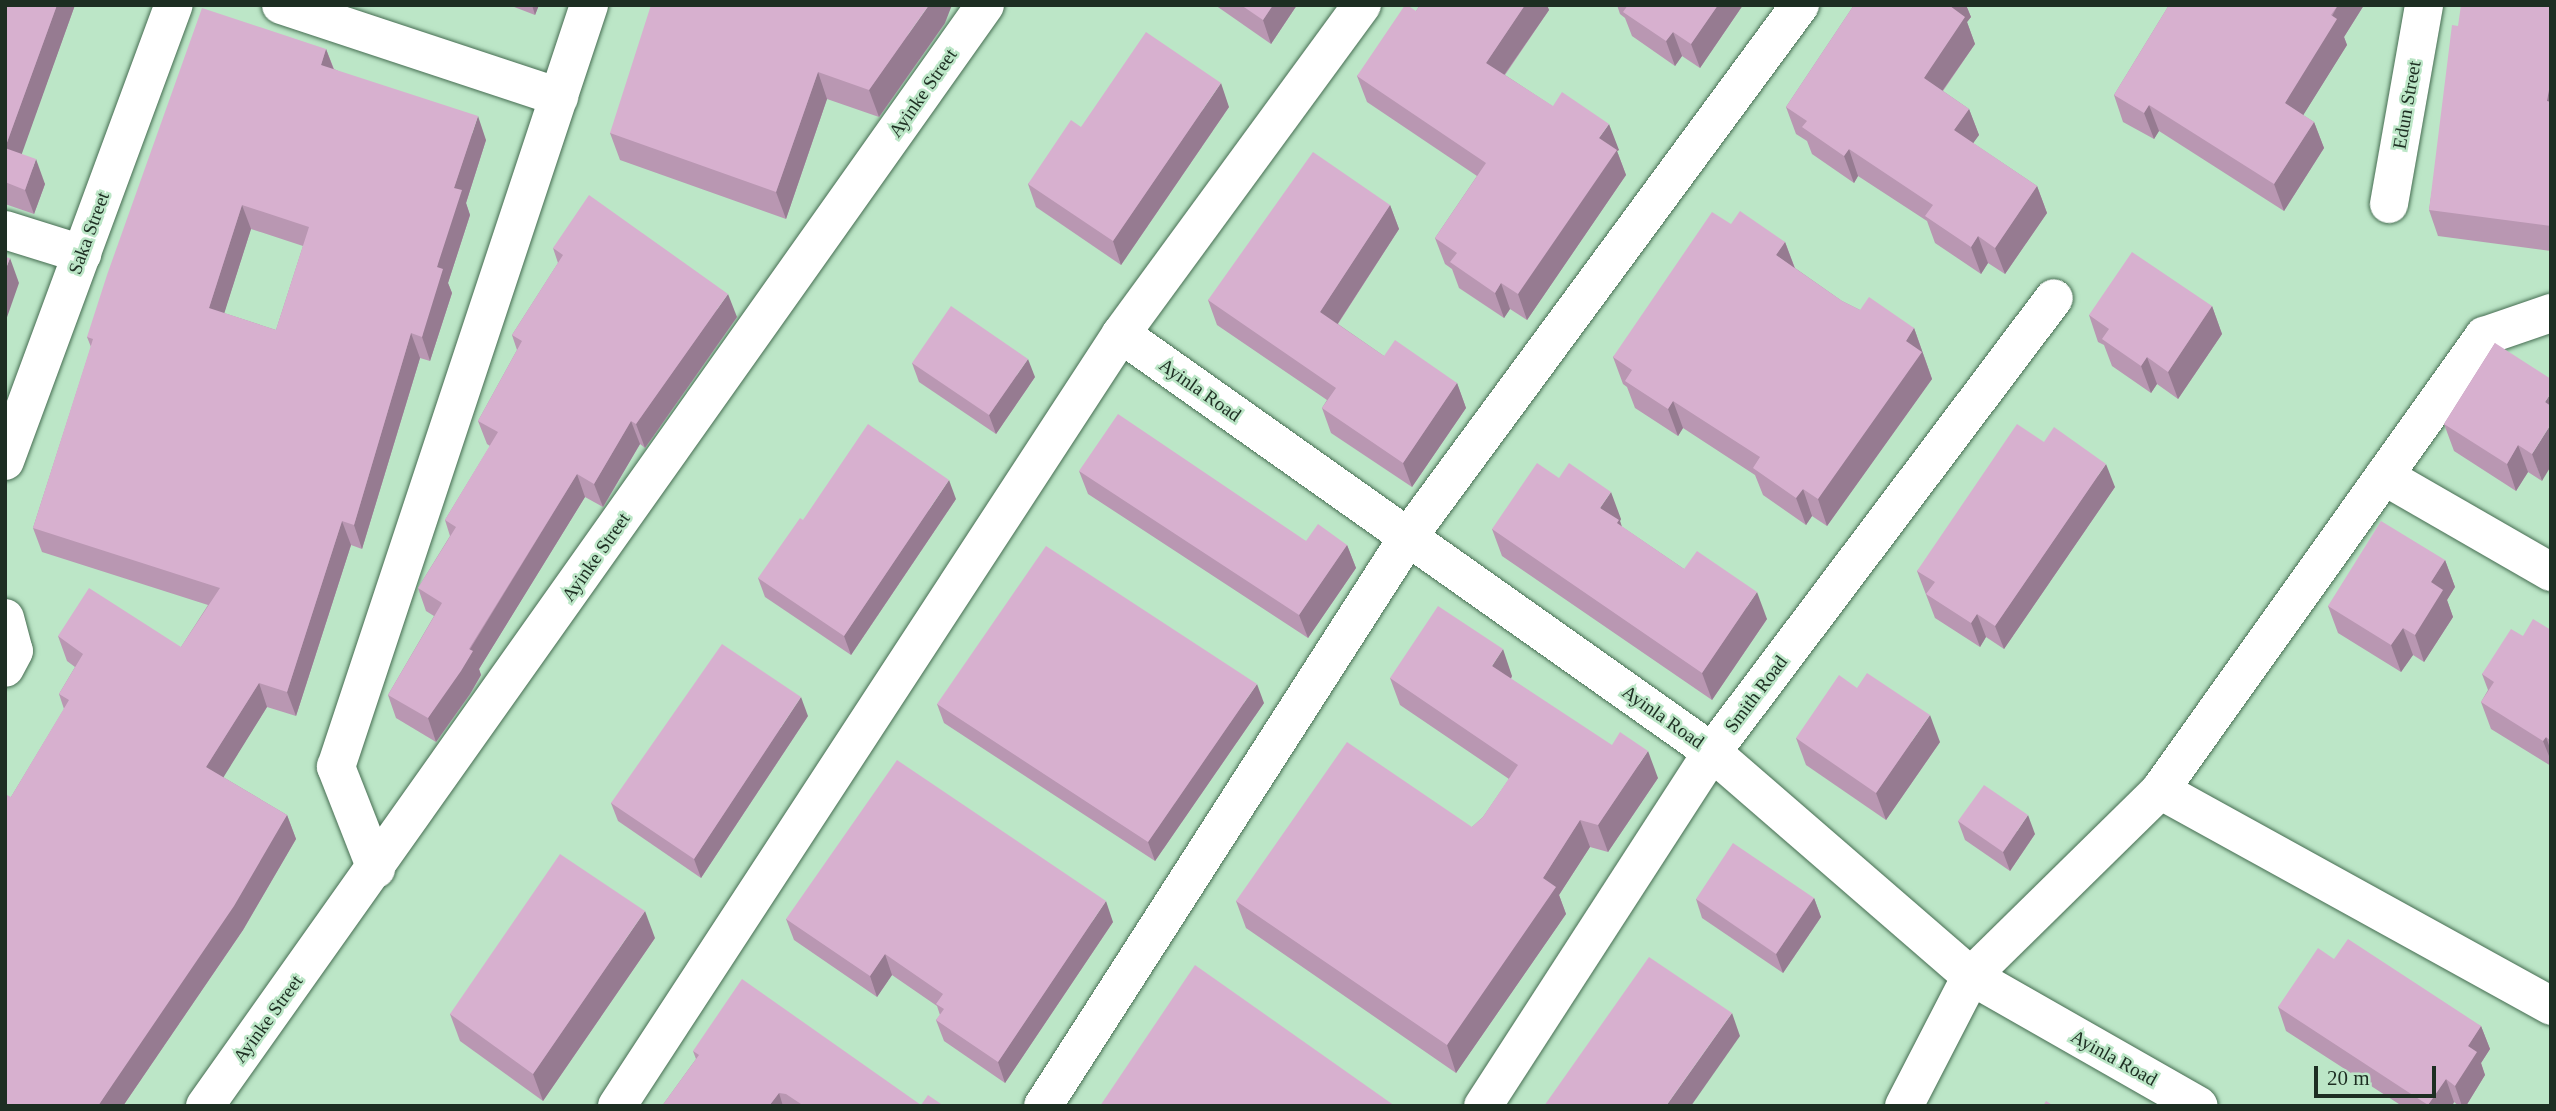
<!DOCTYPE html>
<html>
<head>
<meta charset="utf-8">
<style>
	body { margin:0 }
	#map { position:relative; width:2556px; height:1111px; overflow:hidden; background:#bce6c7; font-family:"Times New Roman",serif }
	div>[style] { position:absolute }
	.roads { filter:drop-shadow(0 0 2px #466d52) drop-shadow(0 0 2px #466d52) }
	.street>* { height:38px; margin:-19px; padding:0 19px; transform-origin:19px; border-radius:19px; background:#fff }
	.secondary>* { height:38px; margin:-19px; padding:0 19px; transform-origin:19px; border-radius:19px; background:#fff }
	.wall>* { inset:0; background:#b997b2 }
	.shaded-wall>* { inset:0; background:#967b91 }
	.building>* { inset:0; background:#d7b0cf }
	span { translate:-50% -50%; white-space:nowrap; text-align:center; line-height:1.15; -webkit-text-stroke:5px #bce6c7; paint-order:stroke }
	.street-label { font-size:19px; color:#1d2e22 }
	.frame { position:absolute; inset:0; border:7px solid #1d2e22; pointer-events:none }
	.scale { position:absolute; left:2314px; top:1066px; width:122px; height:32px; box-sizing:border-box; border:4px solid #1d2e22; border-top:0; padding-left:9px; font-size:21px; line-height:24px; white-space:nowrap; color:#1d2e22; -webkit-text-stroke:5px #bce6c7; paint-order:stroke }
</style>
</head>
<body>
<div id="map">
	<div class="roads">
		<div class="street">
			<div style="left:281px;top:5px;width:293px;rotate:18.3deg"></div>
			<div style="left:2389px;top:204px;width:202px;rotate:-80deg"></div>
			<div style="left:5px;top:230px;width:81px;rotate:17.3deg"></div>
			<div style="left:1121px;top:334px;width:724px;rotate:35.27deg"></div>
			<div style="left:1712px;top:752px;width:342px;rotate:40.9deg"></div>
			<div style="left:1971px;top:976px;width:262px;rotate:29.7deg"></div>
			<div style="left:2484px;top:336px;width:71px;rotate:-18.9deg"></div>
			<div style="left:5px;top:461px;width:486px;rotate:-69.7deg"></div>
			<div style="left:2384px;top:476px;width:193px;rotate:29.9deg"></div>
			<div style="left:5px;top:618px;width:34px;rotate:75deg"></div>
			<div style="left:14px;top:651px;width:19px;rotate:118deg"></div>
			<div style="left:2160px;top:790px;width:447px;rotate:28.9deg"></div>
			<div style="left:376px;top:869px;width:110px;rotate:-111.4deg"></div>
			<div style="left:336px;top:767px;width:803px;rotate:-71.63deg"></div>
			<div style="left:205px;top:1106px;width:1349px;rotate:-54.68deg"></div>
			<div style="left:617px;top:1106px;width:922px;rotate:-56.86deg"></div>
			<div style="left:1121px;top:334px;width:408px;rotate:-53.8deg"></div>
			<div style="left:1043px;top:1106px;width:676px;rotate:-57.32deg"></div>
			<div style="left:1408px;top:537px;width:661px;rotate:-53.62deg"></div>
			<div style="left:1483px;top:1106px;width:422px;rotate:-57.1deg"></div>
			<div style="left:1712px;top:752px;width:568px;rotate:-53.01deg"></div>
		</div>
		<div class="secondary">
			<div style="left:1904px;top:1106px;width:146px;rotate:-62.7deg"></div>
			<div style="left:1971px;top:976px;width:265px;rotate:-44.5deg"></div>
			<div style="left:2160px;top:790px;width:558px;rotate:-54.49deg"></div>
		</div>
	</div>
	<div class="wall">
		<div style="clip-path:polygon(5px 5px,75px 5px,21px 154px,45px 184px,34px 214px,5px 204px)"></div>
		<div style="clip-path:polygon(509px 5px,539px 5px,535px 15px)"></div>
		<div style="clip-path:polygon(1215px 5px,1297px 5px,1271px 44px)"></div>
		<div style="clip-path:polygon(1420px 5px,1547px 5px,1549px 10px,1505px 75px,1619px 150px,1617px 151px,1626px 175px,1527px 320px,1510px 309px,1504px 318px,1459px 288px,1452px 269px,1445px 264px,1435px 238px,1477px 176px,1367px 102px,1357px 76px,1416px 11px)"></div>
		<div style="clip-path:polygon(1617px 5px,1743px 5px,1700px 68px,1682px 56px,1675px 66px,1632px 36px,1625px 18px,1620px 14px)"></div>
		<div style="clip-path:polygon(1854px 5px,1966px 5px,1971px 17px,1967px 22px,1975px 44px,1943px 91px,1969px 109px,1979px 135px,1973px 143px,2037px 186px,2047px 213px,2005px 274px,1988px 263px,1981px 274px,1935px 243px,1927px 221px,1858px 176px,1854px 183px,1812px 154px,1807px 141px,1796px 134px,1786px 107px)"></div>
		<div style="clip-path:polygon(2169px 5px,2364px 5px,2344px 37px,2347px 45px,2303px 115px,2314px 122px,2324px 148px,2284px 211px,2159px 131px,2154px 139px,2123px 122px,2114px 95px)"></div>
		<div style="clip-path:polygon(2551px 5px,2551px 251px,2438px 236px,2429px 210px,2458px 26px)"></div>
		<div style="clip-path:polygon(945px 23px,879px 117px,827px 99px,786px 219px,620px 160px,610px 133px)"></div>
		<div style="clip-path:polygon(evenodd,326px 49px,334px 69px,486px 140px,466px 203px,470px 215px,448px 283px,452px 293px,430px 361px,420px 358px,362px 549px,351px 545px,296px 716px,267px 707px,223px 777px,287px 815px,296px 839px,243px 930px,123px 1106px,5px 1106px,11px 797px,64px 709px,59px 694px,75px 667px,67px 661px,58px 636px,181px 647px,208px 605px,42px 552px,33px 528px,91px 347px,87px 337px,326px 49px,251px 229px,303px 246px,276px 330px,224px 313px,251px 229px)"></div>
		<div style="clip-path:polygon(1229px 107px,1121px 265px,1036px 207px,1028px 184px,1081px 127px)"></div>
		<div style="clip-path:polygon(1390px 205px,1399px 229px,1338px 324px,1384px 356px,1457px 383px,1466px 408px,1412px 487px,1331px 433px,1322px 408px,1327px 400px,1217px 325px,1208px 300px)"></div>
		<div style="clip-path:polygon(1731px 224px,1785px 242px,1795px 268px,1842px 301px,1860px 310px,1914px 328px,1932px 379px,1827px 526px,1812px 516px,1806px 525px,1763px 495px,1755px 475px,1683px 428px,1678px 436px,1635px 408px,1627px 387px,1623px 384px,1613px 357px)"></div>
		<div style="clip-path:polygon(553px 248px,737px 317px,645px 448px,640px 444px,603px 507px,585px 497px,479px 669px,481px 675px,470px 694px,436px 742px,396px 718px,388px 695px,434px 616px,426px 611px,418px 588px,450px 536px,445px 520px,490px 446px,487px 444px,478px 421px,517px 350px,512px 335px,558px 263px)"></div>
		<div style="clip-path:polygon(2212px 306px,2222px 334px,2178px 399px,2157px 384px,2151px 393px,2112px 366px,2104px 345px,2098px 342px,2089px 315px)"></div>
		<div style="clip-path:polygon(2495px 343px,2542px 481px,2528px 472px,2516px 491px,2454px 451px,2444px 424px)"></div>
		<div style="clip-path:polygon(912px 363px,1035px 377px,996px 434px,919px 382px)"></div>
		<div style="clip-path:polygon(2044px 442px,2115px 487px,2004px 649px,1986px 637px,1980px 647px,1935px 618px,1917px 571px)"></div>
		<div style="clip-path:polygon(1079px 471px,1306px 541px,1347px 545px,1356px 568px,1308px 638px,1088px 494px)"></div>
		<div style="clip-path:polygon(956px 499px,851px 655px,765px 597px,758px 578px)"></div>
		<div style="clip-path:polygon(1621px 519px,1620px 521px,1621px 526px,1684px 569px,1767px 619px,1712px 700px,1502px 556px,1492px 529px)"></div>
		<div style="clip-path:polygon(2445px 560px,2455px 587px,2447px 600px,2453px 617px,2424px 662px,2413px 655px,2401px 672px,2338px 633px,2328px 606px)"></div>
		<div style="clip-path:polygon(2551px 630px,2551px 766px,2491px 729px,2481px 702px,2488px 690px,2482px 674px,2523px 636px)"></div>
		<div style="clip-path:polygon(1512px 676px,1511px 679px,1658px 778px,1608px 852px,1590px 847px,1559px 895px,1566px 914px,1456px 1073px,1246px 928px,1236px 901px,1472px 827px,1483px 817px,1509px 779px,1400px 705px,1390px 678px)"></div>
		<div style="clip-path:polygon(1264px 703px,1155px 861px,944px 723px,937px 704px)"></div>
		<div style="clip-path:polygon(808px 716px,701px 878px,618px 821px,611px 803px)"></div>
		<div style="clip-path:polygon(1796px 738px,1940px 742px,1886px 820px,1806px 765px)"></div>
		<div style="clip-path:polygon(1958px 821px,2035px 834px,2010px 871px,1965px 840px)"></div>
		<div style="clip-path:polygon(1814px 898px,1821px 917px,1783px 973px,1702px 918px,1696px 899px)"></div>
		<div style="clip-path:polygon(786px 919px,1113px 922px,1005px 1083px,944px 1041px,936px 1020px,940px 1015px,937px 1006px,892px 975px,877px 997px,794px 940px)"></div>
		<div style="clip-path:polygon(655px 938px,543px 1101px,460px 1041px,450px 1014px)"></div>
		<div style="clip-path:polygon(2334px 959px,2481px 1026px,2490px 1049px,2481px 1063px,2485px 1075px,2466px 1106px,2459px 1106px,2454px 1102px,2452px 1106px,2402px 1106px,2286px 1031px,2278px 1007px)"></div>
		<div style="clip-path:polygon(693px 1051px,921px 1105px,944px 1106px,662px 1106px,696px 1059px)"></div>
	</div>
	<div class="shaded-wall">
		<div style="clip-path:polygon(57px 5px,75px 5px,15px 173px,5px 148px)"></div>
		<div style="clip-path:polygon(532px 5px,539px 5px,535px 15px)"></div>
		<div style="clip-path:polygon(929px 5px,952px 5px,945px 23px,879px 117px,869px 90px)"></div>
		<div style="clip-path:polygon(1273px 5px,1297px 5px,1271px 44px,1263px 20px)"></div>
		<div style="clip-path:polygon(1525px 5px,1547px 5px,1549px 10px,1495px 88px,1486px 63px)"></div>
		<div style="clip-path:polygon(1718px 5px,1743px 5px,1700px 68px,1691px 44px)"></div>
		<div style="clip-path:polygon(1951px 5px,1966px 5px,1971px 17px,1967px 22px,1975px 44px,1933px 104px,1924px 78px)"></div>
		<div style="clip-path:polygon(2338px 5px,2364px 5px,2344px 37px,2347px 45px,2294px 130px,2285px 103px)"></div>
		<div style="clip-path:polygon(1673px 32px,1682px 56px,1675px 66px,1666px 41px)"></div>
		<div style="clip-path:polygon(326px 49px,335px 73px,321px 65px)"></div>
		<div style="clip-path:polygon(818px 72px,827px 99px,786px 219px,776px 192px)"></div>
		<div style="clip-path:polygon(2551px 78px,2551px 111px,2547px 101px)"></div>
		<div style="clip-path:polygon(1221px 83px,1229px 107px,1121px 265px,1113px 241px)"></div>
		<div style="clip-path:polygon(2149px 105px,2159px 131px,2154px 139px,2144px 113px)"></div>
		<div style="clip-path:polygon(1969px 109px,1979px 135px,1964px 156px,1954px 130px)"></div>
		<div style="clip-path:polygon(478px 116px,486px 140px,466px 203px,470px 215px,448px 283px,452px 293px,430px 361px,422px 337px,454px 188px)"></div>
		<div style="clip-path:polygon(2314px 122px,2324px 148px,2284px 211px,2274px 184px)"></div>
		<div style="clip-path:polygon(1609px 124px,1619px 150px,1617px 151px,1626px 175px,1527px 320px,1518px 294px,1599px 138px)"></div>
		<div style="clip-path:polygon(1849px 149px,1858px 176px,1854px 183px,1844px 156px)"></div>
		<div style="clip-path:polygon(36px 159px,45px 184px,34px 214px,25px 190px)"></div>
		<div style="clip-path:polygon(2037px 186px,2047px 213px,2005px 274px,1995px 248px)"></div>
		<div style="clip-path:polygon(242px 205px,251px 229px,218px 333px,209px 308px)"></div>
		<div style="clip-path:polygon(1390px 205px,1399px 229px,1329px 337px,1320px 312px)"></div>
		<div style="clip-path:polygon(1978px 236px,1988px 263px,1981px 274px,1971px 247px)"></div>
		<div style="clip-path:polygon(1785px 242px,1795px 269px,1776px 255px)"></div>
		<div style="clip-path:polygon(10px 258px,19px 283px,5px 323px,5px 271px)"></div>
		<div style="clip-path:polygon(1501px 283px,1510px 309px,1504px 318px,1495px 293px)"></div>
		<div style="clip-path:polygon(728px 294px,737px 317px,645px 448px,636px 424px)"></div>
		<div style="clip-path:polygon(2212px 306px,2222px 334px,2178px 399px,2168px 372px)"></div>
		<div style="clip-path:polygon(1914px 328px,1932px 379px,1827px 526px,1818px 499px,1906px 341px)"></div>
		<div style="clip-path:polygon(411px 333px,420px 358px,362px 549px,354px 525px)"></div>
		<div style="clip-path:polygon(2147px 357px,2157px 384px,2151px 393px,2141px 366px)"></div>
		<div style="clip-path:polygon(1028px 359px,1035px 377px,996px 434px,989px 415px)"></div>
		<div style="clip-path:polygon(1457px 383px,1466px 408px,1412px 487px,1403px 463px)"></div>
		<div style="clip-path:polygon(2551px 393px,2551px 418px,2545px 402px)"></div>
		<div style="clip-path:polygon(1673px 401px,1683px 428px,1678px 436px,1668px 409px)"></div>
		<div style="clip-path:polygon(631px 421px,640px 444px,603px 507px,594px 484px)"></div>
		<div style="clip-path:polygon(2551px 424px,2551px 466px,2542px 481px,2532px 454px)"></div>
		<div style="clip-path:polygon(2518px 445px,2528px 472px,2516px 491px,2507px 464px)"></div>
		<div style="clip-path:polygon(2106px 464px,2115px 487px,2004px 649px,1995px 626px)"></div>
		<div style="clip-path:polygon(577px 474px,585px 497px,479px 669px,481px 675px,470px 694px,436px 742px,428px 718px)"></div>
		<div style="clip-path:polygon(949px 480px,956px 499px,851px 655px,844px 636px)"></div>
		<div style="clip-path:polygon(1803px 489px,1812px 516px,1806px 525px,1796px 498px)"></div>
		<div style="clip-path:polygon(1611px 492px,1621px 519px,1620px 521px,1629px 547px,1600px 508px)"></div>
		<div style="clip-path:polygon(342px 521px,351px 545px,296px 716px,287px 692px)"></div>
		<div style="clip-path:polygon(1347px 545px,1356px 568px,1308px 638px,1299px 615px)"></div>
		<div style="clip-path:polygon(2445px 560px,2455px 587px,2447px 600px,2453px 617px,2424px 662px,2415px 635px,2431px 582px)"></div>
		<div style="clip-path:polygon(1757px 592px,1767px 619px,1712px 700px,1702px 673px)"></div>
		<div style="clip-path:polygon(1977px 614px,1986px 637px,1980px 647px,1971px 623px)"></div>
		<div style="clip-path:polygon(2403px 628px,2413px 655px,2401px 672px,2391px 645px)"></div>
		<div style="clip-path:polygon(1503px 649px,1512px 676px,1502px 693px,1492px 666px)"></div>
		<div style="clip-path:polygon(259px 683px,267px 707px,215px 791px,206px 767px)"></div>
		<div style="clip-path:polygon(1257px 684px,1264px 703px,1155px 861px,1148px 842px)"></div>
		<div style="clip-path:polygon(801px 697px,808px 716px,701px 878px,694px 859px)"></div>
		<div style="clip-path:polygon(1930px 715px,1940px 742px,1886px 820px,1876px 793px)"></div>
		<div style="clip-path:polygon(2546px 737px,2551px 751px,2551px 761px,2543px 741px)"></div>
		<div style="clip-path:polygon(1648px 751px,1658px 778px,1608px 852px,1598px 825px)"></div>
		<div style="clip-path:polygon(287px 815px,296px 839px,243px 930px,123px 1106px,98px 1106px)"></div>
		<div style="clip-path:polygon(2028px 815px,2035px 834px,2010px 871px,2003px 852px)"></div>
		<div style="clip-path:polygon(1580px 820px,1590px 847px,1559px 895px,1566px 914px,1456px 1073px,1447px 1045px,1543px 878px)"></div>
		<div style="clip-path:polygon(1814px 898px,1821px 917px,1783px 973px,1776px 954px)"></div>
		<div style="clip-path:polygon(1106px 901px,1113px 922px,1005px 1083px,998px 1062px)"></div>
		<div style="clip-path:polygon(645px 911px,655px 938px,543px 1101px,533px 1074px)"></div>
		<div style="clip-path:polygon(885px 954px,892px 975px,877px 997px,870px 976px)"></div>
		<div style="clip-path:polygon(1732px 1013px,1740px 1036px,1691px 1106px,1666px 1106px)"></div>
		<div style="clip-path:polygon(2481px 1026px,2490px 1049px,2481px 1063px,2485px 1075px,2466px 1106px,2462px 1106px,2455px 1086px,2468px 1046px)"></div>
		<div style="clip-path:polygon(2446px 1079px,2454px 1102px,2452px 1106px,2429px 1106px,2428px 1105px)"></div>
		<div style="clip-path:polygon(779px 1093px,783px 1106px,769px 1106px)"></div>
	</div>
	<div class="building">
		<div style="clip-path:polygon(5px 5px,57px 5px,5px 148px,36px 159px,25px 190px,5px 182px)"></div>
		<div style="clip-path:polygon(651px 5px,929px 5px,869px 90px,818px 72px,776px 192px,610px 133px)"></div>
		<div style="clip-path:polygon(1241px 5px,1273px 5px,1263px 20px)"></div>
		<div style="clip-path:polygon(1405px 5px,1407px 5px,1416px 11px,1420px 5px,1525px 5px,1486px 63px,1553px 106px,1562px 92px,1609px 124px,1599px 138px,1617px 150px,1518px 294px,1501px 283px,1495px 293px,1450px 262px,1457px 253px,1435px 238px,1486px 163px,1357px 76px)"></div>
		<div style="clip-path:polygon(1628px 5px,1718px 5px,1691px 44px,1673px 32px,1666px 41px,1623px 12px)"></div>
		<div style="clip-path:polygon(1854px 5px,1951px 5px,1950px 6px,1965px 17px,1924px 78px,1969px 109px,1954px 130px,2037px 186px,1995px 248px,1978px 236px,1971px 247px,1925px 216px,1933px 205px,1849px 149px,1844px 156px,1802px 127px,1807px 121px,1786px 107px)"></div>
		<div style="clip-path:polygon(2169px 5px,2338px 5px,2331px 15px,2337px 19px,2285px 103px,2314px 122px,2274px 184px,2149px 105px,2144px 113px,2114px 95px)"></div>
		<div style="clip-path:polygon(2461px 5px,2551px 5px,2551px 78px,2547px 101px,2551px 102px,2551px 226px,2429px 210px,2452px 25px,2458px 26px)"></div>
		<div style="clip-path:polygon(evenodd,202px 8px,326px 49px,321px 65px,478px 116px,454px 188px,462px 190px,437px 267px,443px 269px,422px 337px,411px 333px,354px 525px,342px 521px,287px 692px,259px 683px,206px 767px,287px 815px,234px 906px,98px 1106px,5px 1106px,5px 794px,11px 797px,69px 700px,59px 694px,83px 654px,58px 636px,89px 588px,181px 647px,220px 588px,33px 528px,93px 339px,87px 337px,107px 275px,202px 8px,242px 205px,309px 227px,276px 330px,209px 308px,242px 205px)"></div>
		<div style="clip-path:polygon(1146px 32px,1221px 83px,1113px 241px,1028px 184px,1071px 120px,1081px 127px)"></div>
		<div style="clip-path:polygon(1313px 152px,1390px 205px,1320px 312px,1384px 356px,1395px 340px,1457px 383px,1403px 463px,1322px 408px,1336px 388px,1208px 300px)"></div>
		<div style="clip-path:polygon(589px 195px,728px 294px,636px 424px,631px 421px,594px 484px,577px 474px,469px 649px,473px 651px,461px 671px,428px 718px,388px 695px,442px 603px,418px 588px,456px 527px,445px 520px,498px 432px,478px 421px,522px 341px,512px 335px,563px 255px,553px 248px)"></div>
		<div style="clip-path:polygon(1740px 211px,1785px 242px,1776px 255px,1842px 301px,1860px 310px,1869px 297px,1914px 328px,1906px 341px,1922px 352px,1818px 499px,1803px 489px,1796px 498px,1753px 468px,1760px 457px,1673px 401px,1668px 409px,1625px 381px,1632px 370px,1613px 357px,1712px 212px,1731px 224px)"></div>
		<div style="clip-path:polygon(2132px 252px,2212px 306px,2168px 372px,2147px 357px,2141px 366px,2102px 339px,2109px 329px,2089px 315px)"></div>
		<div style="clip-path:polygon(5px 257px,10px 258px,5px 271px)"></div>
		<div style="clip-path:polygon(951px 306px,1028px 359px,989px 415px,912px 363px)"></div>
		<div style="clip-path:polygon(2495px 343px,2551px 379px,2551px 393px,2545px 402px,2551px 406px,2551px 424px,2532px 454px,2518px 445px,2507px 464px,2444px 424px)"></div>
		<div style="clip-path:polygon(1118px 414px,1306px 541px,1318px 524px,1347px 545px,1299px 615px,1079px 471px)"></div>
		<div style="clip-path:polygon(868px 424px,949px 480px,844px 636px,758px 578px,800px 518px,803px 520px)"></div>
		<div style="clip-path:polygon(2017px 424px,2044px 442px,2054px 427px,2106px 464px,1995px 626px,1977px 614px,1971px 623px,1926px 594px,1935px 582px,1917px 571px)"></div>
		<div style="clip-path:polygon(1537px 463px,1559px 478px,1569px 463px,1611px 492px,1600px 508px,1619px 520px,1617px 523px,1684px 569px,1697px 551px,1757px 592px,1702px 673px,1492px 529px)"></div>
		<div style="clip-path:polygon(2381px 521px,2445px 560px,2431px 582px,2443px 590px,2415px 635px,2403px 628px,2391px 645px,2328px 606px)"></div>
		<div style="clip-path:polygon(1046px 546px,1257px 684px,1148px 842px,937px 704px)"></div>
		<div style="clip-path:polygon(1438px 606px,1503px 649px,1492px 666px,1612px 745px,1620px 732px,1648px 751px,1598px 825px,1580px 820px,1543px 878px,1556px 887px,1447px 1045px,1236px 901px,1347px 742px,1472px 827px,1483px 817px,1518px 765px,1390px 678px)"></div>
		<div style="clip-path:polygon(2533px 619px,2551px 630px,2551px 741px,2546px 737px,2543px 741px,2481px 702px,2494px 682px,2482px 674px,2511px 629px,2523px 636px)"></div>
		<div style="clip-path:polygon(722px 644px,801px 697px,694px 859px,611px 803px)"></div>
		<div style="clip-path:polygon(1867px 673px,1930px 715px,1876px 793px,1796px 738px,1839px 675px,1857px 688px)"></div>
		<div style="clip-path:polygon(897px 760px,1106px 901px,998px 1062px,936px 1020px,944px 1009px,936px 1004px,943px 994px,885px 954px,870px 976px,786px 919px)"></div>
		<div style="clip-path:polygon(1984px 785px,2028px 815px,2003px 852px,1958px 821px)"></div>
		<div style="clip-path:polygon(1733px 843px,1814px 898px,1776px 954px,1696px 899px)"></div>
		<div style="clip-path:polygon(560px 854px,645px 911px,533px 1074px,450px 1014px)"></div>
		<div style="clip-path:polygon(2348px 939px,2481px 1026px,2468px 1046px,2477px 1052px,2455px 1086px,2446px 1079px,2428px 1105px,2278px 1007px,2318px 948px,2334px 959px)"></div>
		<div style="clip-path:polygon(1649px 957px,1732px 1013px,1666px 1106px,1544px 1106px)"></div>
		<div style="clip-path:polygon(1195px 965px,1395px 1106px,1100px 1106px)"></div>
		<div style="clip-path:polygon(742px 979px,921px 1105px,928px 1095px,944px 1106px,804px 1106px,786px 1094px,779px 1093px,769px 1106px,662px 1106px,699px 1055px,693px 1051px)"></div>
		<div style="clip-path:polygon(2046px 1101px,2054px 1106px,2043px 1106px)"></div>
	</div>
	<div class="street-label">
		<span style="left:923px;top:93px;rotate:-55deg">Ayinke Street</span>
		<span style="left:2407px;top:105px;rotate:-80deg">Edun Street</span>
		<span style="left:89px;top:233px;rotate:-70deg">Saka Street</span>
		<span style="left:1200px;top:390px;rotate:35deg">Ayinla Road</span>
		<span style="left:596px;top:557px;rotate:-55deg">Ayinke Street</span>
		<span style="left:1756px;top:694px;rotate:-53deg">Smith Road</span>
		<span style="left:1663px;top:717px;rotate:35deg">Ayinla Road</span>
		<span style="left:268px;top:1019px;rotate:-54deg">Ayinke Street</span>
		<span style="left:2114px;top:1058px;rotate:29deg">Ayinla Road</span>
	</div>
	<div class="frame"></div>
	<div class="scale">20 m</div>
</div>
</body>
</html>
